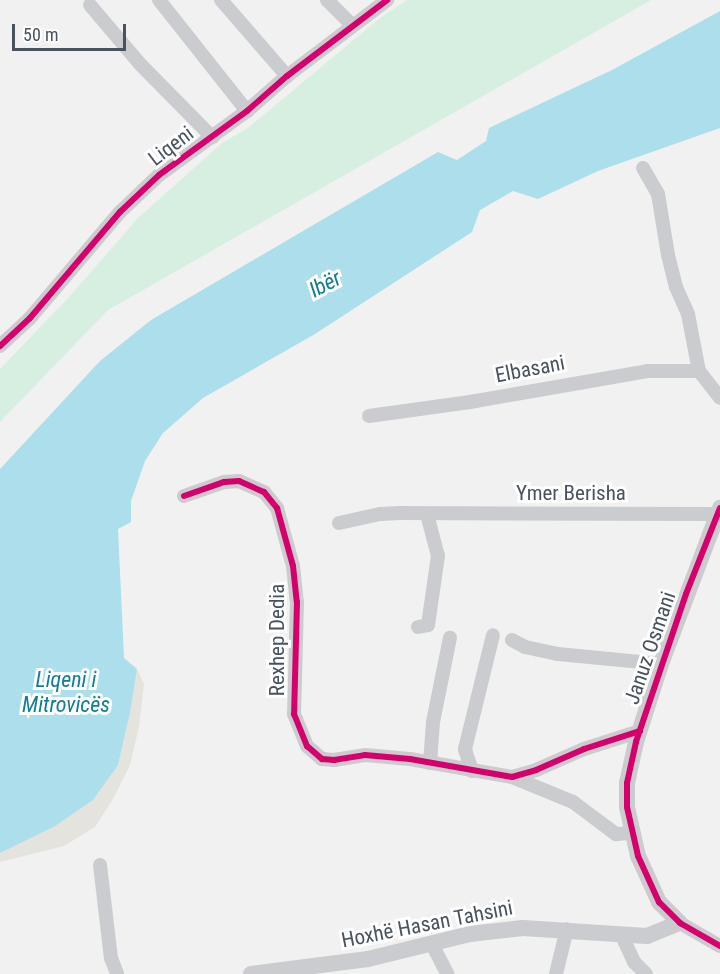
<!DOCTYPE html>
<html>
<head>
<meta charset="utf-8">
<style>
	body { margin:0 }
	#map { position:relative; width:720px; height:974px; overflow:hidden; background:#f1f1f1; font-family:"Roboto Condensed",sans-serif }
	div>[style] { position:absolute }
	.green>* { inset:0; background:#d6efe0 }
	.sand>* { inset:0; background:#e4e3de }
	.water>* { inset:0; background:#acdfeb }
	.minor>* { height:14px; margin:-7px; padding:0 7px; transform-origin:7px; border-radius:7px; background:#cacccf }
	.tertiary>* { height:16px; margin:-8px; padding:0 8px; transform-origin:8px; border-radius:8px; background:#cacccf }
	.cycleway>* { height:6px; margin:-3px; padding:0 3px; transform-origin:3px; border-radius:3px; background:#d6006c }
	span { translate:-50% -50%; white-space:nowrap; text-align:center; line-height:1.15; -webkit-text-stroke:6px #fff; paint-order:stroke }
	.street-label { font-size:21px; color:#48535d }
	.water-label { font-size:22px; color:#117c98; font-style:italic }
	.scale { position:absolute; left:12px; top:24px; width:114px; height:27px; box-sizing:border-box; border:3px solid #48535d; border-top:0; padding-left:8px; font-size:18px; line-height:21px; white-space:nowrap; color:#48535d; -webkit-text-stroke:4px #fff; paint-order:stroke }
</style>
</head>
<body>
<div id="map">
	<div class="green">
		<div style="clip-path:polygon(407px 0,651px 0,108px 310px,0 422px,0 369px,70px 296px,138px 218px,222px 143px,248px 128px,380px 18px)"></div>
	</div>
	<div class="sand">
		<div style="clip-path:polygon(137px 669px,144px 684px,139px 727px,130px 765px,113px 799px,95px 827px,64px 846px,0 862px,0 853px,118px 765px,130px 713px)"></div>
	</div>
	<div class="water">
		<div style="clip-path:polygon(720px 11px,720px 128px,598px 171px,538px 199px,513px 191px,480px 210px,472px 232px,315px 334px,203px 398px,163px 433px,145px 461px,131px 501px,131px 522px,118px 529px,124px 658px,137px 669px,130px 713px,118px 765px,93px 800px,55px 826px,0 853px,0 469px,100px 361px,151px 320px,438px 152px,457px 160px,486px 141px,489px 128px,612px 70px)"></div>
	</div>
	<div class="minor">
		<div style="left:159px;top:0;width:142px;rotate:51.6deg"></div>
		<div style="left:221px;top:0;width:101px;rotate:49deg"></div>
		<div style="left:327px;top:0;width:35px;rotate:45deg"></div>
		<div style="left:90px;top:5px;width:77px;rotate:49.7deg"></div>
		<div style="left:140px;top:64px;width:103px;rotate:45.4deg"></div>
		<div style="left:643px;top:168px;width:30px;rotate:60deg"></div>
		<div style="left:658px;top:194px;width:62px;rotate:80.7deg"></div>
		<div style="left:668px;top:255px;width:33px;rotate:76deg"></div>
		<div style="left:676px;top:287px;width:30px;rotate:66deg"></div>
		<div style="left:688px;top:314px;width:58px;rotate:79.1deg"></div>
		<div style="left:699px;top:371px;width:34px;rotate:52deg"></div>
		<div style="left:0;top:346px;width:41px;rotate:-43deg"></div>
		<div style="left:30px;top:318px;width:139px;rotate:-49.7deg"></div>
		<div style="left:120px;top:212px;width:54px;rotate:-43.5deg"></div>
		<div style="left:159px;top:175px;width:109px;rotate:-36deg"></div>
		<div style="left:247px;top:111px;width:53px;rotate:-41.2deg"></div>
		<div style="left:287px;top:76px;width:126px;rotate:-37.2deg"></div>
		<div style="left:369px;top:416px;width:102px;rotate:-7.9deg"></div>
		<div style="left:470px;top:402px;width:180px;rotate:-9.9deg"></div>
		<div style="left:647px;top:371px;width:52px"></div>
		<div style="left:184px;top:496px;width:42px;rotate:-19.3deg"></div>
		<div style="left:224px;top:482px;width:15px;rotate:-4deg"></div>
		<div style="left:239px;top:481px;width:27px;rotate:24deg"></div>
		<div style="left:264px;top:492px;width:21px;rotate:51deg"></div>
		<div style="left:277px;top:508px;width:60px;rotate:74.6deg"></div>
		<div style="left:293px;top:566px;width:36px;rotate:84deg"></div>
		<div style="left:297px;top:602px;width:112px;rotate:91.5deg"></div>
		<div style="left:294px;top:714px;width:35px;rotate:68deg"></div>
		<div style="left:307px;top:746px;width:20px;rotate:41deg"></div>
		<div style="left:322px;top:759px;width:12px;rotate:5deg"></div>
		<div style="left:334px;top:760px;width:31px;rotate:-9deg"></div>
		<div style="left:365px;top:755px;width:45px;rotate:5.1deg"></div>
		<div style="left:410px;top:759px;width:104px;rotate:10deg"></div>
		<div style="left:512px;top:777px;width:25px;rotate:-16deg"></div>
		<div style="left:536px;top:770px;width:52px;rotate:-23.6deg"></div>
		<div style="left:584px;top:749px;width:59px;rotate:-17.8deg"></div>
		<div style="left:339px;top:523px;width:42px;rotate:-12.4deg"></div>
		<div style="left:380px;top:514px;width:20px;rotate:-3deg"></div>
		<div style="left:400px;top:513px;width:316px;rotate:0.2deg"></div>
		<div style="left:418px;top:627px;width:10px;rotate:-11deg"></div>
		<div style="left:428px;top:625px;width:70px;rotate:-81.8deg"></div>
		<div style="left:438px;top:556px;width:43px;rotate:-104.7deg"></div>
		<div style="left:512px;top:640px;width:15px;rotate:28deg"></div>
		<div style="left:525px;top:647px;width:34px;rotate:12deg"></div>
		<div style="left:558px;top:654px;width:103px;rotate:5.5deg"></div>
		<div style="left:430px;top:763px;width:41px;rotate:-85.8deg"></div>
		<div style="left:433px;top:722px;width:86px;rotate:-78.6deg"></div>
		<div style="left:472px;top:771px;width:23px;rotate:-108deg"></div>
		<div style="left:465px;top:749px;width:117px;rotate:-76.2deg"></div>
		<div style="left:512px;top:777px;width:66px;rotate:22.3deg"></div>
		<div style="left:573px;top:802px;width:54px;rotate:36.7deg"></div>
		<div style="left:616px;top:834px;width:16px;rotate:-4deg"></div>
		<div style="left:100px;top:865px;width:94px;rotate:83.3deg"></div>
		<div style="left:111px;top:958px;width:17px;rotate:69deg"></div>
		<div style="left:680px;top:923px;width:46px;rotate:29.9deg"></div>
		<div style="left:622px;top:936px;width:29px;rotate:65deg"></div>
		<div style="left:634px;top:962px;width:17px;rotate:45deg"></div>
		<div style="left:432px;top:944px;width:34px;rotate:63deg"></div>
		<div style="left:556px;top:974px;width:46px;rotate:-76.3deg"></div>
	</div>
	<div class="tertiary">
		<div style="left:251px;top:974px;width:118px;rotate:-7.3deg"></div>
		<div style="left:368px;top:959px;width:105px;rotate:-13.8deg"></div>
		<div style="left:470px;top:934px;width:53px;rotate:-6.5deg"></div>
		<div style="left:523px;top:928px;width:124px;rotate:3.7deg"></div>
		<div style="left:647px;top:936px;width:35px;rotate:-22deg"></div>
		<div style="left:680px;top:923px;width:30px;rotate:-135deg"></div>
		<div style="left:659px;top:902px;width:51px;rotate:-114.5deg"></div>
		<div style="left:638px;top:856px;width:50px;rotate:-102.7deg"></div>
		<div style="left:627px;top:807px;width:24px;rotate:-90deg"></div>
		<div style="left:627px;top:783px;width:42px;rotate:-77.6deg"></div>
		<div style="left:636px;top:742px;width:82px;rotate:-72.2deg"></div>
		<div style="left:661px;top:664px;width:167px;rotate:-69.3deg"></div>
	</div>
	<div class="cycleway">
		<div style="left:0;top:346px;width:41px;rotate:-43deg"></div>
		<div style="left:30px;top:318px;width:139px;rotate:-49.7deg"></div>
		<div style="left:120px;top:212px;width:54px;rotate:-43.5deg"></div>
		<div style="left:159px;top:175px;width:109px;rotate:-36deg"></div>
		<div style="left:247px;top:111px;width:53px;rotate:-41.2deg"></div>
		<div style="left:287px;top:76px;width:126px;rotate:-37.2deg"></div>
		<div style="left:184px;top:496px;width:42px;rotate:-19.3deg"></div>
		<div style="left:224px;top:482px;width:15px;rotate:-4deg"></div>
		<div style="left:239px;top:481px;width:27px;rotate:24deg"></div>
		<div style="left:264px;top:492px;width:21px;rotate:51deg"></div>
		<div style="left:277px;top:508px;width:60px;rotate:74.6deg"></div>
		<div style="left:293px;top:566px;width:36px;rotate:84deg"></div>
		<div style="left:297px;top:602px;width:112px;rotate:91.5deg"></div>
		<div style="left:294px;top:714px;width:35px;rotate:68deg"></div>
		<div style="left:307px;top:746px;width:20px;rotate:41deg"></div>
		<div style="left:322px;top:759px;width:12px;rotate:5deg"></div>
		<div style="left:334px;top:760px;width:31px;rotate:-9deg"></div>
		<div style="left:365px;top:755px;width:45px;rotate:5.1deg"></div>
		<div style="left:410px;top:759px;width:104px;rotate:10deg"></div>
		<div style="left:512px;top:777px;width:25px;rotate:-16deg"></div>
		<div style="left:536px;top:770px;width:52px;rotate:-23.6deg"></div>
		<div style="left:584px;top:749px;width:59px;rotate:-17.8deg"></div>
		<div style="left:720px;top:508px;width:92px;rotate:111.6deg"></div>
		<div style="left:686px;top:594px;width:156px;rotate:108.7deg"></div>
		<div style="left:636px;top:742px;width:42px;rotate:102.4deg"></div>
		<div style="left:627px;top:783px;width:24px;rotate:90deg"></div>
		<div style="left:627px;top:807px;width:50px;rotate:77.3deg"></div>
		<div style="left:638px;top:856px;width:51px;rotate:65.5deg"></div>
		<div style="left:659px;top:902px;width:30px;rotate:45deg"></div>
		<div style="left:680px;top:923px;width:46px;rotate:29.9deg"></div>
	</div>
	<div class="street-label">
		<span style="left:171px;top:146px;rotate:-37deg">Liqeni</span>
		<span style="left:530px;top:369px;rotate:-11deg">Elbasani</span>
		<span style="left:571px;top:493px">Ymer Berisha</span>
		<span style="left:277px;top:640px;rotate:-90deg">Rexhep Dedia</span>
		<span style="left:650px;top:648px;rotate:-71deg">Januz Osmani</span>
		<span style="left:427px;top:924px;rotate:-11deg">Hoxhë Hasan Tahsini</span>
	</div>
	<div class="water-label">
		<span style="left:325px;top:284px;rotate:-28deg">Ibër</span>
		<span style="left:66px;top:692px">Liqeni i<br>Mitrovicës</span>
	</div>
	<div class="scale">50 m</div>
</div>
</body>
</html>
